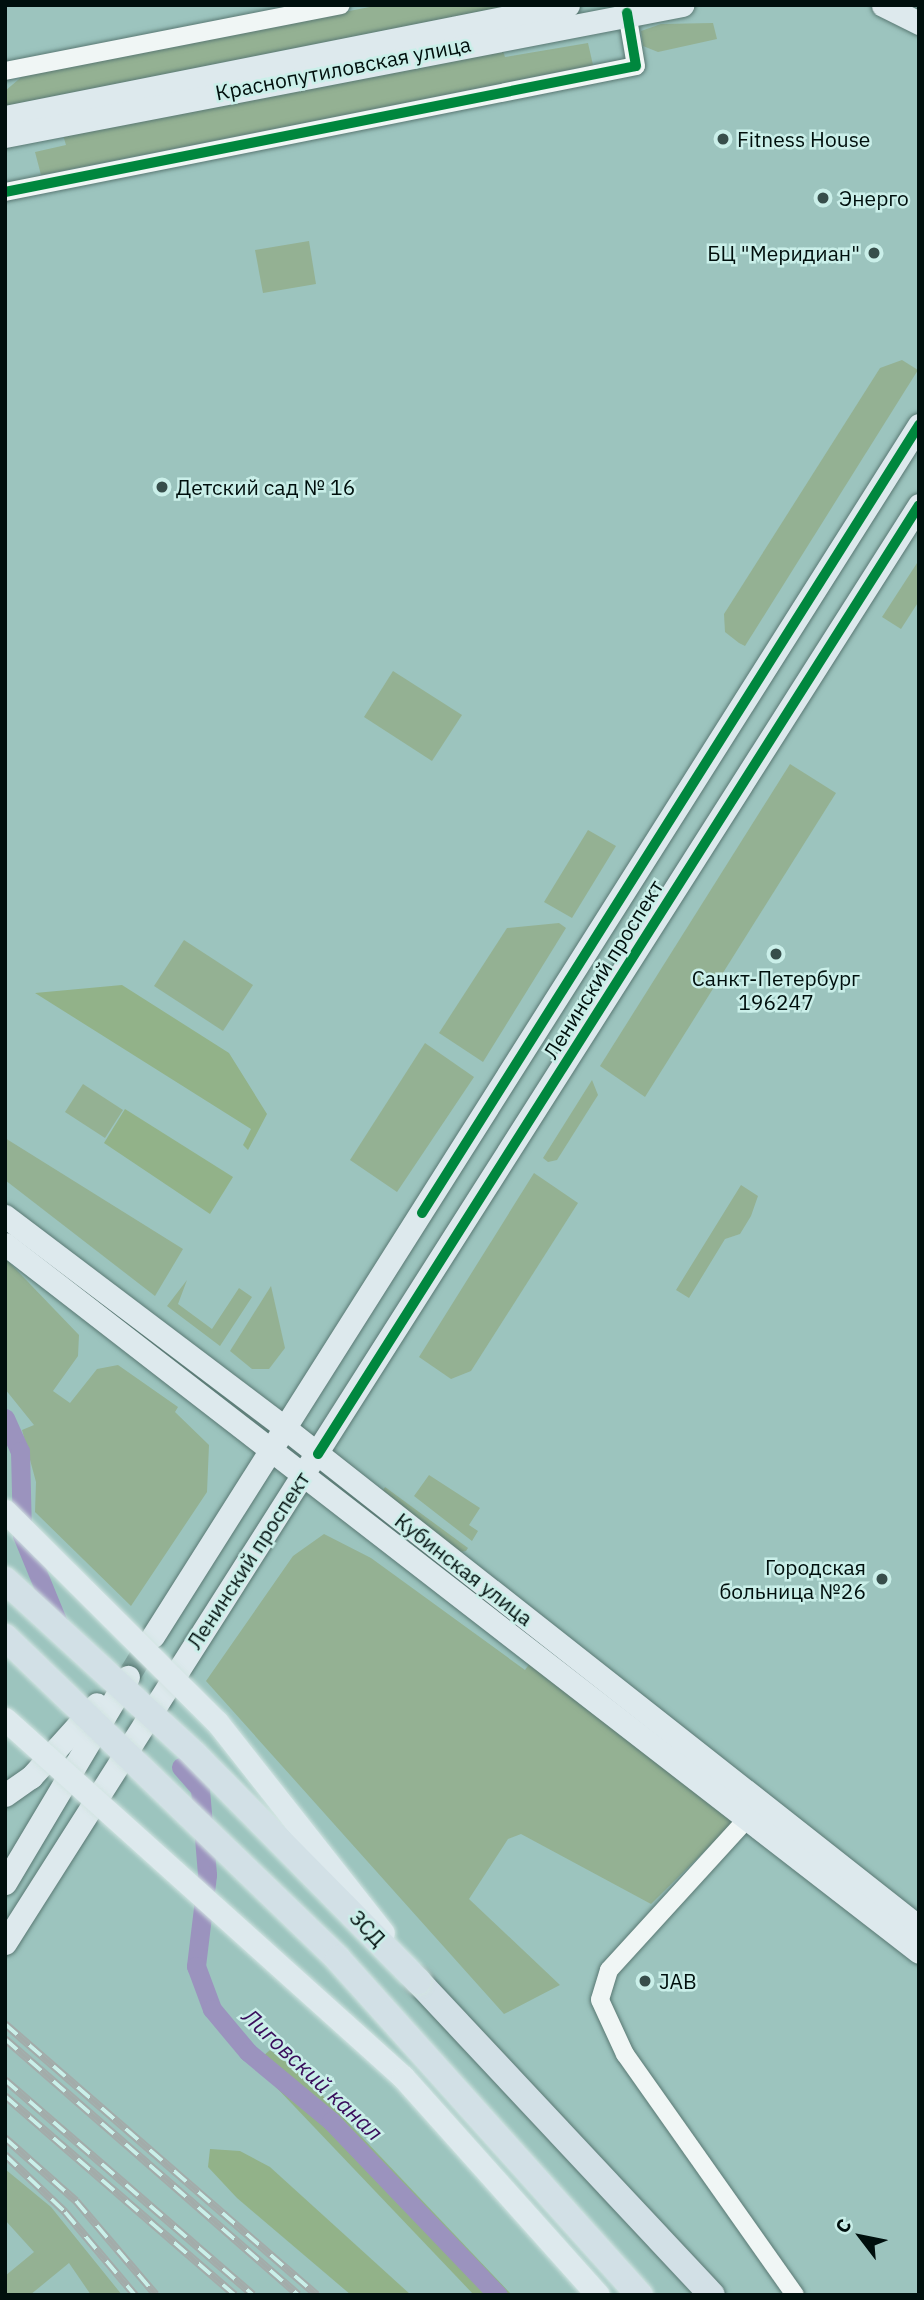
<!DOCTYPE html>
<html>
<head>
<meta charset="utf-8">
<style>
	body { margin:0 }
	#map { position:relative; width:924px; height:2300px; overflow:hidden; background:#9cc4be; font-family:"IBM Plex Sans",sans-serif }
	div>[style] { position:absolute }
	.green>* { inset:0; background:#94b193 }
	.forest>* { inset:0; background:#92b289 }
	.canal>* { height:19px; margin:-9.5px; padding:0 9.5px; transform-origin:9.5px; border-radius:9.5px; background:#9b93be }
	.major-tunnel>* { height:23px; margin-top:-11.5px; transform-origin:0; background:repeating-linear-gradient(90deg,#7da09b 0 23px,transparent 0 34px) }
	.roads { filter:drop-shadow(0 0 2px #597873) drop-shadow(0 0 2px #597873) }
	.minor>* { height:18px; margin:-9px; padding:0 9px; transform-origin:9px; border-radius:9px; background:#f0f6f5 }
	.major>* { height:23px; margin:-11.5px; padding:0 11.5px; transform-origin:11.5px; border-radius:11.5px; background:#dde9ed }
	.highway>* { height:26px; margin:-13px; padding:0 13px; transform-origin:13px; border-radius:13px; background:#d2e0e6 }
	.rail>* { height:8px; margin-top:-4px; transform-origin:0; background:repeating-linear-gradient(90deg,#caefe9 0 16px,#a3acaa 0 32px); box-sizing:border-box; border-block:2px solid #a3acaa }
	.bridges { filter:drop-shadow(0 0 2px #d2e4e2) drop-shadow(0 0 2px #d2e4e2) }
	.major-bridge>* { height:23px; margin:-11.5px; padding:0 11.5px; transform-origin:11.5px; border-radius:11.5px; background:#dde9ed }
	.highway-bridge>* { height:26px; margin:-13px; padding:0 13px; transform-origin:13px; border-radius:13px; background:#d2e0e6 }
	.cycleway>* { height:10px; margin:-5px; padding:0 5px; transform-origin:5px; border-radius:5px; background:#00873e }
	.dots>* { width:19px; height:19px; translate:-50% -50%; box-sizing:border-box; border:4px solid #caefe9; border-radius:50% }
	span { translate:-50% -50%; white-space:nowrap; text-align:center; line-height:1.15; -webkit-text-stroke:5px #caefe9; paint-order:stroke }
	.street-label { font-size:21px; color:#000f0d }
	.poi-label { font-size:21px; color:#000f0d }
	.left { translate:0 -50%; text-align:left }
	.right { translate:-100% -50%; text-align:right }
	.water-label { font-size:23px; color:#390d5b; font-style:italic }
	.frame { position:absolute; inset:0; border:7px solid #000f0d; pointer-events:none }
	.north { position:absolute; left:826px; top:2202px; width:70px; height:70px; -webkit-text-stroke:5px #caefe9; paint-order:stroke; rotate:302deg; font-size:19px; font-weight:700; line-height:28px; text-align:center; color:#000f0d }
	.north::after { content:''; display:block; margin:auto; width:24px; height:32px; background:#000f0d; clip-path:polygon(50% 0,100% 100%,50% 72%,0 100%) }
</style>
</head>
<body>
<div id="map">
	<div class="green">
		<div style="clip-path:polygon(380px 5px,513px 5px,5px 106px,5px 91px,25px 74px)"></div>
		<div style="clip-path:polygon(713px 23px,717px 39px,658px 52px,643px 46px,641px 31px,661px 24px)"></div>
		<div style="clip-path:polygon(588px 43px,593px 65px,414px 101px,41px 175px,35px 152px,66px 145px,63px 135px,502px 48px,505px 57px)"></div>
		<div style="clip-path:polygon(309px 241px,316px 284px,263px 293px,255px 250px)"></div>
		<div style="clip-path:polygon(902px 360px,918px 370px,745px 646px,739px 643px,725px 632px,724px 614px,880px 368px)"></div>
		<div style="clip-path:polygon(919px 560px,919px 601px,901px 629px,882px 617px)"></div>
		<div style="clip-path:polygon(393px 671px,462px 715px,432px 761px,364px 717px)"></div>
		<div style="clip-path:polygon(790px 764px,836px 793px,645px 1097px,600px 1066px)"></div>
		<div style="clip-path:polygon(588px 830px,616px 846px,572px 918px,544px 902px)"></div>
		<div style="clip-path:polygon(559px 923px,566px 928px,483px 1062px,439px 1033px,507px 928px)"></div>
		<div style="clip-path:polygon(184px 940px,253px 985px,223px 1031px,154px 986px)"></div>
		<div style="clip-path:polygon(425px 1043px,474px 1077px,397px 1192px,350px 1160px)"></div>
		<div style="clip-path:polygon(592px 1080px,598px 1095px,557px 1160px,548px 1162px,543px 1158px)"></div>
		<div style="clip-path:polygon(83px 1084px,123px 1110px,105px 1138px,65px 1112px)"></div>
		<div style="clip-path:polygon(5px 1138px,183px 1249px,155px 1296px,5px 1180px)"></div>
		<div style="clip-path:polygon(534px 1173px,578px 1203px,471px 1371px,451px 1379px,419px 1357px)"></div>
		<div style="clip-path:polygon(741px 1185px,758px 1196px,751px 1216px,740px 1234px,725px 1239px,689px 1298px,676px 1290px)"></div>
		<div style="clip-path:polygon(5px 1258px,79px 1335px,78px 1356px,53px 1391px,70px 1403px,97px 1369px,118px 1365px,178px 1407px,175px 1412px,209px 1445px,207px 1492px,131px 1606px,35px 1512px,36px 1482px,22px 1430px,34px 1425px,5px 1389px)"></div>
		<div style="clip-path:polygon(187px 1280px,178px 1304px,212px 1329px,239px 1288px,252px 1297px,220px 1346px,167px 1306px)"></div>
		<div style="clip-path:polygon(271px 1286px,285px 1348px,269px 1369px,252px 1369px,230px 1351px)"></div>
		<div style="clip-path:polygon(429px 1475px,480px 1508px,469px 1525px,478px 1531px,472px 1541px,414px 1496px)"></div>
		<div style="clip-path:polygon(385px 1487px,468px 1548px,466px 1551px,460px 1552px,382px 1492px)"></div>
		<div style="clip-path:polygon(324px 1534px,371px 1558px,525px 1670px,530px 1663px,734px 1822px,651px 1904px,521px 1834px,508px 1839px,469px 1899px,560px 1985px,504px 2014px,206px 1681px,293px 1556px)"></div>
		<div style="clip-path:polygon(5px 2169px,51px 2207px,122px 2295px,91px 2295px,69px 2263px,30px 2295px,5px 2295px,5px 2276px,34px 2252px,5px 2220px)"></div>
	</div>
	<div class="forest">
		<div style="clip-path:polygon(122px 985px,229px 1053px,267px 1114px,248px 1150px,243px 1145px,251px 1129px,35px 993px)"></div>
		<div style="clip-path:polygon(125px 1109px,233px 1177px,210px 1214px,104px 1143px)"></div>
		<div style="clip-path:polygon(270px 2050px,303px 2075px,512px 2295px,474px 2295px,254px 2064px)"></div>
		<div style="clip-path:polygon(210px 2149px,240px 2151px,270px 2167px,411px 2295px,351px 2295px,237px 2198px,208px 2167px)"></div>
	</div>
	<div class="canal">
		<div style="left:5px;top:1418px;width:36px;rotate:66deg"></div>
		<div style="left:20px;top:1451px;width:84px;rotate:88.6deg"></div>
		<div style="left:22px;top:1535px;width:97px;rotate:67.7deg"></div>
		<div style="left:181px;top:1767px;width:29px;rotate:49deg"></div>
		<div style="left:200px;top:1789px;width:86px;rotate:85.3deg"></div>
		<div style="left:207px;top:1875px;width:92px;rotate:96.9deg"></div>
		<div style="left:196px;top:1966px;width:46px;rotate:69.6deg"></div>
		<div style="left:212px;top:2009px;width:56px;rotate:50.1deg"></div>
		<div style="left:248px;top:2052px;width:108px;rotate:39.7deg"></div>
		<div style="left:331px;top:2121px;width:241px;rotate:46.2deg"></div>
	</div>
	<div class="major-tunnel">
		<div style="left:128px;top:1677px;width:48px;rotate:-58.6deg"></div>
	</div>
	<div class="roads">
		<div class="minor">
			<div style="left:5px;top:71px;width:342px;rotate:-11.1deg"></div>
			<div style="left:5px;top:192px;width:643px;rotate:-11.29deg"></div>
			<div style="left:636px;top:66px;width:54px;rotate:-99.6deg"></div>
			<div style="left:746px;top:1820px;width:203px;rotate:132.4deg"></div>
			<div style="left:609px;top:1970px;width:31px;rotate:107deg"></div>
			<div style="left:600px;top:2000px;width:60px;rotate:65.2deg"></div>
			<div style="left:625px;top:2054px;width:295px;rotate:54.8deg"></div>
		</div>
		<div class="major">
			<div style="left:883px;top:5px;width:40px;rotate:26.6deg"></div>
			<div style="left:5px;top:117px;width:574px;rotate:-11.25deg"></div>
			<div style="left:5px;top:136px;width:690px;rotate:-10.95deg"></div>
			<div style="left:5px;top:1216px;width:351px;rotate:37.1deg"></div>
			<div style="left:285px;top:1428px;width:807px;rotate:38.21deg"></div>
			<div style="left:5px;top:1244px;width:1156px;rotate:37.76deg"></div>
			<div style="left:153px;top:1636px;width:1433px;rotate:-57.69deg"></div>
			<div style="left:5px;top:1795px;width:32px;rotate:-35deg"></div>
			<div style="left:31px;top:1777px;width:98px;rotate:-47.9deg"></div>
			<div style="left:5px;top:1883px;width:240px;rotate:-59.2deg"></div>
			<div style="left:5px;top:1943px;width:1704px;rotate:-57.56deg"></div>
		</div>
		<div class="highway">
			<div style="left:418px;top:1981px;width:430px;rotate:46.9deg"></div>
		</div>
	</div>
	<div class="rail">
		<div style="left:5px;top:2024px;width:413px;rotate:41deg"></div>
		<div style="left:5px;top:2039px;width:389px;rotate:41.1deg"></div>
		<div style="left:5px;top:2080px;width:328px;rotate:40.9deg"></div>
		<div style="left:5px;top:2096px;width:304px;rotate:40.9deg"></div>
		<div style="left:5px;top:2138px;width:95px;rotate:41.6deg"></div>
		<div style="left:76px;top:2201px;width:123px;rotate:49.6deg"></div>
		<div style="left:5px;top:2155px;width:83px;rotate:43.5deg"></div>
		<div style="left:65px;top:2212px;width:109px;rotate:49.9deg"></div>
	</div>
	<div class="bridges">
		<div class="major-bridge">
			<div style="left:5px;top:1511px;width:299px;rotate:44.9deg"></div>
			<div style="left:217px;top:1722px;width:268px;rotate:51.8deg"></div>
			<div style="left:5px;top:1719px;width:535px;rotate:41.97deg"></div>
			<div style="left:403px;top:2077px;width:292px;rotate:48.2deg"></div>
		</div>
		<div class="highway-bridge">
			<div style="left:5px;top:1580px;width:257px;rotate:42.6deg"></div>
			<div style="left:194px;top:1754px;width:319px;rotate:45.4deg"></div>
			<div style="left:5px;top:1637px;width:463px;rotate:44deg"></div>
			<div style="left:338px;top:1959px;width:452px;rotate:48.1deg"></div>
		</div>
	</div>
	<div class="cycleway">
		<div style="left:5px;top:192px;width:643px;rotate:-11.29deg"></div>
		<div style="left:636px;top:66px;width:54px;rotate:-99.6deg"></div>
		<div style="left:422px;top:1213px;width:932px;rotate:-57.76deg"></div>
		<div style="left:318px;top:1454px;width:1123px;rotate:-57.65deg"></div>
	</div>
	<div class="dots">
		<div style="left:723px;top:139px;background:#374e4b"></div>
		<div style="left:823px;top:198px;background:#374e4b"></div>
		<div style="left:874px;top:253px;background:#374e4b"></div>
		<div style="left:162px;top:487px;background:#374e4b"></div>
		<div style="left:776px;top:954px;background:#374e4b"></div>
		<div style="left:882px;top:1579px;background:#374e4b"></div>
		<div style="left:645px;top:1981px;background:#374e4b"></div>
	</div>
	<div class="street-label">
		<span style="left:343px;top:68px;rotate:-11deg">Краснопутиловская улица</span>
		<span style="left:603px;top:969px;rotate:-58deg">Ленинский проспект</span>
		<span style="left:248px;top:1560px;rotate:-57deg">Ленинский проспект</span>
		<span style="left:464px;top:1569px;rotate:38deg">Кубинская улица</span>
		<span style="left:368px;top:1928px;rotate:46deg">ЗСД</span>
	</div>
	<div class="poi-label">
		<span class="left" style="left:737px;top:139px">Fitness House</span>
		<span class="left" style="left:839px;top:198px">Энерго</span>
		<span class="right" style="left:860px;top:253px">БЦ "Меридиан"</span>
		<span class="left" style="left:176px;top:487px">Детский сад № 16</span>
		<span style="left:776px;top:990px">Санкт-Петербург<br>196247</span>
		<span class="right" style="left:866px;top:1579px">Городская<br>больница №26</span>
		<span class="left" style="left:659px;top:1981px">JAB</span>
	</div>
	<div class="water-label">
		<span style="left:313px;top:2074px;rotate:43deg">Лиговский канал</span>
	</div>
	<div class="frame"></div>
	<div class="north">С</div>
</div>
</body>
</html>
